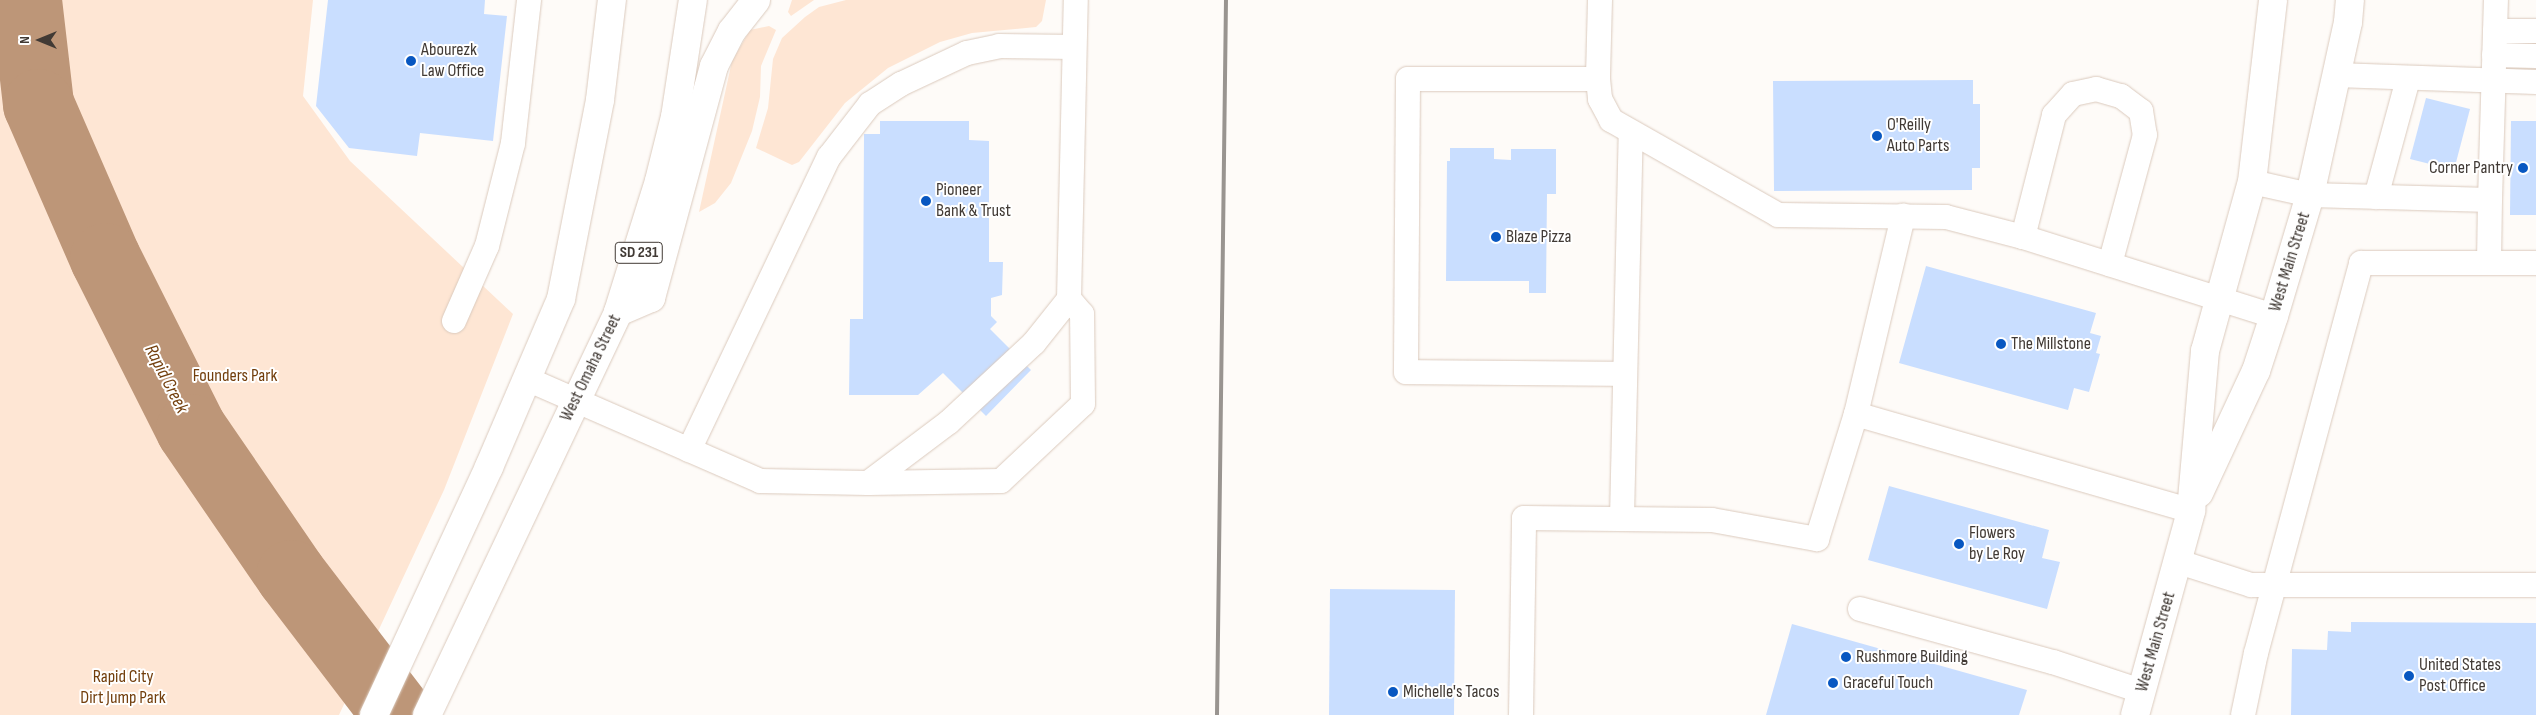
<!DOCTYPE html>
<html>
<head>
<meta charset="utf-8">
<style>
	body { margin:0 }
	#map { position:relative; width:2536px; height:715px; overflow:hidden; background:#fefbf8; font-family:"Sofia Sans Condensed",sans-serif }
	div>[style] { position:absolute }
	.green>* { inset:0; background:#fee6d4 }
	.river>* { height:71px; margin:-35.5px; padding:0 35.5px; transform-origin:35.5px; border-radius:35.5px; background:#bd9678 }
	.building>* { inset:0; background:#c9deff }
	.roads { filter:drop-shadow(0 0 1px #dbcabd) drop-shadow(0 0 1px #dbcabd) }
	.service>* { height:24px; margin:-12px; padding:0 12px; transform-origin:12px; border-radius:12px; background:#fff }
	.primary>* { height:28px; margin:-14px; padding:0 14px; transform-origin:14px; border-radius:14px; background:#fff }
	.rail>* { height:4px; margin:-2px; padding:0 2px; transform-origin:2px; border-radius:2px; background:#999490 }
	.dots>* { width:14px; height:14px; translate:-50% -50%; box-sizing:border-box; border:2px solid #fff; border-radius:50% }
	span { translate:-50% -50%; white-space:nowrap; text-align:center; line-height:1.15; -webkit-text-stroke:4px #fff; paint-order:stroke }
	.shield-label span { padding:1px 4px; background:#fff; border:1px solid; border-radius:4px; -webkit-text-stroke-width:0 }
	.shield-label { font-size:16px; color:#413a35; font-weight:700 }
	.poi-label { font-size:18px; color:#413a35 }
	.left { translate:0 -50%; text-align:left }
	.right { translate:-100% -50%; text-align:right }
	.street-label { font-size:18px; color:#413a35 }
	.park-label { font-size:18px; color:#723e0c }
	.water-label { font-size:19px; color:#733f0d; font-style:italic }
	.north { position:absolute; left:15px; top:15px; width:50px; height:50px; -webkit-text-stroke:4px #fff; paint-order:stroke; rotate:270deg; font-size:14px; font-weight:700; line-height:20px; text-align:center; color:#413a35 }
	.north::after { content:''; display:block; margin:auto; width:18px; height:22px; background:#413a35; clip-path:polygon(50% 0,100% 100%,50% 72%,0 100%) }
</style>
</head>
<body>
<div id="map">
	<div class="green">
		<div style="clip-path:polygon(0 0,313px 0,303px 96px,350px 161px,513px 314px,444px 490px,339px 715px,0 715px)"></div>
		<div style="clip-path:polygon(792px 0,814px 0,791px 16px,788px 12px)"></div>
		<div style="clip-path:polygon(846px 0,1046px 0,1042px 21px,1036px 27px,972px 33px,940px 42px,888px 68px,845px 103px,799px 162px,792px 165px,756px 148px,768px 108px,773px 59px,782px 38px,805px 17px,819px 7px)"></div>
		<div style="clip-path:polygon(769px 26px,776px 30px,761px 66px,760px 97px,752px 131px,731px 183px,715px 203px,699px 212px,732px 61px,750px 30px)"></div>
	</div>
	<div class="river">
		<div style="left:26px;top:0;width:105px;rotate:83.4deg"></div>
		<div style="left:38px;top:104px;width:168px;rotate:66.5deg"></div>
		<div style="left:105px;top:258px;width:191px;rotate:63.3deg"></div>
		<div style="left:191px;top:429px;width:177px;rotate:55.6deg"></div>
		<div style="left:291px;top:575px;width:176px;rotate:52.6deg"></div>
	</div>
	<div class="building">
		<div style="clip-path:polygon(328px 0,485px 0,484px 14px,507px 16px,493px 141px,420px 133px,417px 156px,349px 148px,316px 106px)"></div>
		<div style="clip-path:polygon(1973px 80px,1973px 104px,1980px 104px,1980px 168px,1972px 168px,1972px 190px,1774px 191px,1773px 81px)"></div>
		<div style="clip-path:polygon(2426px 98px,2470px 109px,2454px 170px,2410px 159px)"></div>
		<div style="clip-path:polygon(880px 121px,969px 121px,969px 140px,989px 141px,989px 262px,1003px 262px,1002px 295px,991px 298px,991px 316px,997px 322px,990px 329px,1031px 370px,986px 416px,943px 373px,918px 395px,849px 395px,850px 319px,863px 319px,864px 134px,880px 134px)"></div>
		<div style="clip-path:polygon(2511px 121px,2536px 121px,2536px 215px,2510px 215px)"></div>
		<div style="clip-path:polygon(1450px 148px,1494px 148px,1494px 159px,1511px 160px,1511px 149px,1556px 149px,1556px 194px,1547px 194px,1546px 293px,1529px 293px,1529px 281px,1446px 281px,1447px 161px,1450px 161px)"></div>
		<div style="clip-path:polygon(1926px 266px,2096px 313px,2090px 333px,2101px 336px,2096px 353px,2100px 354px,2089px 392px,2074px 388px,2068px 410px,1899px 363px)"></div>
		<div style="clip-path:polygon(1889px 486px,2049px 530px,2042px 558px,2060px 562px,2047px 609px,1868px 560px)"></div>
		<div style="clip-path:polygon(1330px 589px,1455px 590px,1454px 715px,1329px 715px)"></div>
		<div style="clip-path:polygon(2351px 622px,2536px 623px,2536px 715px,2291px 715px,2292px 649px,2327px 650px,2328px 631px,2351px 632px)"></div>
		<div style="clip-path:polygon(1792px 624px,2027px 690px,2019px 715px,1766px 715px)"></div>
	</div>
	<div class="roads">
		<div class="service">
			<div style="left:1600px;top:0;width:79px;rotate:91.5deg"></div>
			<div style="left:1598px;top:79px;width:20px;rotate:84deg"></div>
			<div style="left:1600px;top:99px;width:24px;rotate:62deg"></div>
			<div style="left:1611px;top:120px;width:192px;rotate:29.6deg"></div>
			<div style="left:1778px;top:215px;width:168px;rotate:0.7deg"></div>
			<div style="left:1946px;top:217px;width:80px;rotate:14.6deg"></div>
			<div style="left:2023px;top:237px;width:263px;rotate:17.5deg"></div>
			<div style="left:2495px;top:31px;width:41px"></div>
			<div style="left:2494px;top:55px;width:42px;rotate:1.4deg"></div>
			<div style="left:2336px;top:75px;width:200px;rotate:2deg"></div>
			<div style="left:1598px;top:79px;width:190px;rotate:180deg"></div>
			<div style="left:1408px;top:79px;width:293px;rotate:90.4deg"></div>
			<div style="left:1406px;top:372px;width:219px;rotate:0.5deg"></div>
			<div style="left:2252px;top:182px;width:59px;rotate:12.6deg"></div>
			<div style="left:2310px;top:195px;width:180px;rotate:1.6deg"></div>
			<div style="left:2490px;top:200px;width:200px;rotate:-88.3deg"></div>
			<div style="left:2376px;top:197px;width:122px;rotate:-74.8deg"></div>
			<div style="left:2023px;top:237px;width:126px;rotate:-75.7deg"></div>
			<div style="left:2054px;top:115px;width:28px;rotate:-48deg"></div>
			<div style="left:2073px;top:94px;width:24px;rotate:-12deg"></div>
			<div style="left:2096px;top:89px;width:26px;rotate:16deg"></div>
			<div style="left:2121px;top:96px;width:25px;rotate:37deg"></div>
			<div style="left:2141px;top:111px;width:24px;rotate:81deg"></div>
			<div style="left:2145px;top:135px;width:134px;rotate:105.2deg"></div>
			<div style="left:2489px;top:263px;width:63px;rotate:-89.1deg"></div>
			<div style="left:454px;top:321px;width:82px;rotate:-66.3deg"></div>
			<div style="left:487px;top:246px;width:106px;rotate:-75.8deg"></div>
			<div style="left:513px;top:143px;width:144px;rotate:-83.6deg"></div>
			<div style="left:527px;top:379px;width:254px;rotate:23.6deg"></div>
			<div style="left:760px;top:481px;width:108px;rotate:1.1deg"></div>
			<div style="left:868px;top:483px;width:101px;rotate:-37deg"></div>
			<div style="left:949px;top:422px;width:116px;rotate:-42.9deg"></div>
			<div style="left:1034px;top:343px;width:56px;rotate:-51.5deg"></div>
			<div style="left:1069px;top:299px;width:299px;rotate:-88.7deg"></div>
			<div style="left:1856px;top:414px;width:349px;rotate:16.1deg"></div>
			<div style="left:689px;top:450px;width:325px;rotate:-64.5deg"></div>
			<div style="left:829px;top:157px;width:67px;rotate:-52.3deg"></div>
			<div style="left:870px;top:104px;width:37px;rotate:-33deg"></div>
			<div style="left:901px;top:84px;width:73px;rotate:-25.2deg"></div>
			<div style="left:967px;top:53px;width:33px;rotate:-12deg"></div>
			<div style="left:999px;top:46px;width:75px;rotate:0.8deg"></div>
			<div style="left:868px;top:483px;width:133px;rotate:-0.9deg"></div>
			<div style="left:1001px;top:481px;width:112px;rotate:-43.2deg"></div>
			<div style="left:1083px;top:404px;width:90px;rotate:-90.6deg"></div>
			<div style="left:1082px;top:314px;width:20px;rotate:-131deg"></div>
			<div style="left:1622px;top:518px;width:384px;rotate:-88.7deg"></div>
			<div style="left:2179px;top:562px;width:76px;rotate:17.7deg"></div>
			<div style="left:2251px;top:585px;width:285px"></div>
			<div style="left:1860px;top:609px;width:200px;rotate:15.4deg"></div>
			<div style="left:2053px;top:662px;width:93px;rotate:18.2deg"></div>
			<div style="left:1521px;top:715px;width:197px;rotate:-89.1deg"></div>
			<div style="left:1524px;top:518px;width:188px;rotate:0.6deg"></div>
			<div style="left:1712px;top:520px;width:107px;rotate:10.3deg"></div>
			<div style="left:1817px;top:539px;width:131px;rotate:-72.7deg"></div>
			<div style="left:1856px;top:414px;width:204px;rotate:-76.6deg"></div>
			<div style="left:2243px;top:715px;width:63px;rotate:-78.2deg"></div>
			<div style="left:2256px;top:653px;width:404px;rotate:-74.9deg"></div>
			<div style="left:2361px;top:263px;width:175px"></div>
		</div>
		<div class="primary">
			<div style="left:618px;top:312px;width:36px;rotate:-23deg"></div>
			<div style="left:651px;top:298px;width:240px;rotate:-74.8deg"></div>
			<div style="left:714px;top:66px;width:39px;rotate:-63deg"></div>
			<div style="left:732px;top:31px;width:39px;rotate:-52deg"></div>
			<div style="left:2199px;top:493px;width:135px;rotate:-65deg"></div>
			<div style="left:2256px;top:371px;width:58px;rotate:-71.9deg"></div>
			<div style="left:2274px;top:316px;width:126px;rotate:-73.4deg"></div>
			<div style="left:2310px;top:195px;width:177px;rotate:-77.6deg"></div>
			<div style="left:2348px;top:22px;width:22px;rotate:-85deg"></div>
			<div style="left:374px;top:715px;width:273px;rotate:-65.1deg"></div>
			<div style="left:489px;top:467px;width:183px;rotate:-66.8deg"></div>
			<div style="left:561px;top:299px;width:203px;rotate:-78.9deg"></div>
			<div style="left:600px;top:100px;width:101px;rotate:-83.2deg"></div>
			<div style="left:427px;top:715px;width:446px;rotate:-64.6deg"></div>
			<div style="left:618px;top:312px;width:137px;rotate:-72.6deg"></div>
			<div style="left:659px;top:181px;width:66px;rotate:-76deg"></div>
			<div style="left:675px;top:117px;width:118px;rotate:-81.3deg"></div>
			<div style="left:2135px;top:715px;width:212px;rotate:-74.6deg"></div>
			<div style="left:2191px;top:511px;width:161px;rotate:-85deg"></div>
			<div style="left:2205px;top:351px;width:175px;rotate:-74.5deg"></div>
			<div style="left:2252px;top:182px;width:183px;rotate:-83.4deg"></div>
		</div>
	</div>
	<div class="rail">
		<div style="left:1217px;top:715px;width:715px;rotate:-89.28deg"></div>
	</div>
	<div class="dots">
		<div style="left:411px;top:61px;background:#0857c1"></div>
		<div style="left:1877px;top:136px;background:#0857c1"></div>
		<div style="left:2523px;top:168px;background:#0857c1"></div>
		<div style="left:926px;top:201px;background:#0857c1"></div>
		<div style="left:1496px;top:237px;background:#0857c1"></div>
		<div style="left:2001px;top:344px;background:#0857c1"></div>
		<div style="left:1959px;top:544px;background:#0857c1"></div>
		<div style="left:1846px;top:657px;background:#0857c1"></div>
		<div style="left:2409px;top:676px;background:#0857c1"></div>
		<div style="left:1833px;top:683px;background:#0857c1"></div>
		<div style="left:1393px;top:692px;background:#0857c1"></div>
	</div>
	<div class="shield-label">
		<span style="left:639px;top:253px">SD 231</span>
	</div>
	<div class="poi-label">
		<span class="left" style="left:421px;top:61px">Abourezk<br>Law Office</span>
		<span class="left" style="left:1887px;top:136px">O'Reilly<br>Auto Parts</span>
		<span class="right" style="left:2513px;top:168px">Corner Pantry</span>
		<span class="left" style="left:936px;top:201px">Pioneer<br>Bank &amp; Trust</span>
		<span class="left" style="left:1506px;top:237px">Blaze Pizza</span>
		<span class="left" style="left:2011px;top:344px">The Millstone</span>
		<span class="left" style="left:1969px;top:544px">Flowers<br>by Le Roy</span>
		<span class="left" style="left:1856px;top:657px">Rushmore Building</span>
		<span class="left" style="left:2419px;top:676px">United States<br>Post Office</span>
		<span class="left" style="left:1843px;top:683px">Graceful Touch</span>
		<span class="left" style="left:1403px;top:692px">Michelle's Tacos</span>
	</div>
	<div class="street-label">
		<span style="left:2290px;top:262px;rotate:-73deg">West Main Street</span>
		<span style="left:591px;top:368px;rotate:-64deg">West Omaha Street</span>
		<span style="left:2156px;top:642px;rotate:-74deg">West Main Street</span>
	</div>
	<div class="park-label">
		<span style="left:235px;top:376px">Founders Park</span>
		<span style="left:123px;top:688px">Rapid City<br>Dirt Jump Park</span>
	</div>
	<div class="water-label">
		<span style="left:166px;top:379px;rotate:63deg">Rapid Creek</span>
	</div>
	<div class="north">N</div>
</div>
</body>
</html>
